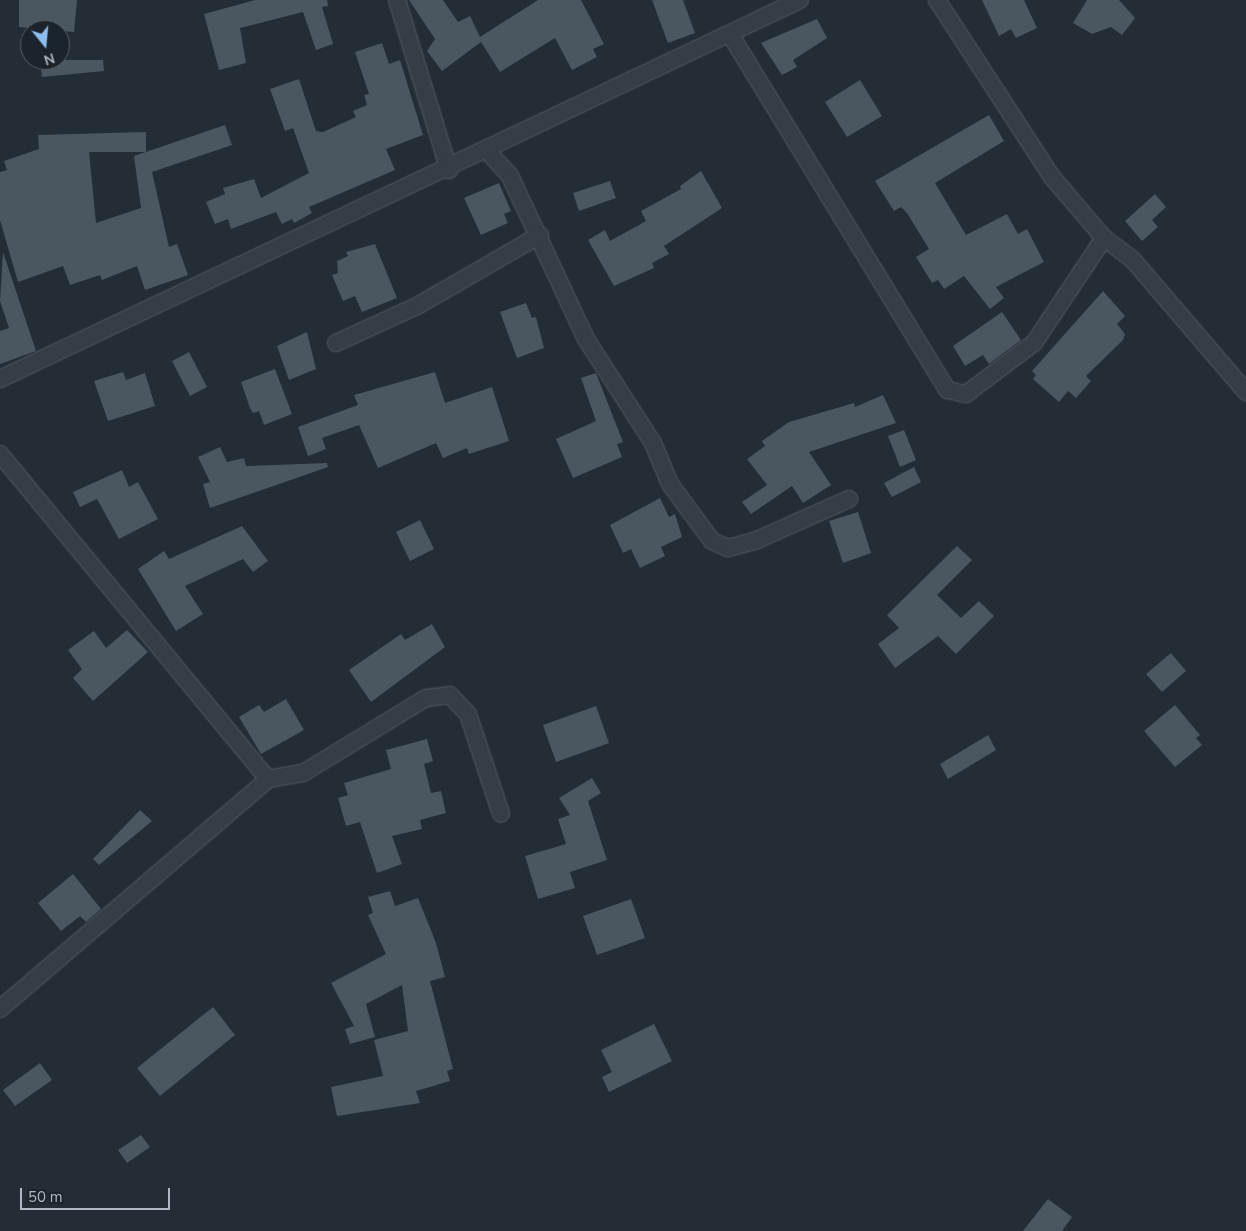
<!DOCTYPE html>
<html>
<head>
<meta charset="utf-8">
<style>
	body { margin:0 }
	#map { position:relative; width:1246px; height:1231px; overflow:hidden; background:#222d35; font-family:"Nunito Sans",sans-serif }
	div>[style] { position:absolute }
	.building>* { inset:0; background:#4a5761 }
	.roads { filter:drop-shadow(0 0 1px #535c64) drop-shadow(0 0 1px #535c64) }
	.minor>* { height:16px; margin:-8px; padding:0 8px; transform-origin:8px; border-radius:8px; background:#353e46 }
	span { translate:-50% -50%; white-space:nowrap; text-align:center; line-height:1.15; -webkit-text-stroke:4px #1b232b; paint-order:stroke }
	.north { position:absolute; left:20px; top:20px; width:50px; height:50px; box-sizing:border-box; background:#1b232b; border:1px solid #575f68; border-radius:50%; rotate:163deg; font-size:14px; font-weight:700; line-height:20px; text-align:center; color:#b0b9c3 }
	.north::after { content:''; display:block; margin:auto; width:18px; height:22px; background:#8abdee; clip-path:polygon(50% 0,100% 100%,50% 72%,0 100%) }
	.scale { position:absolute; left:20px; top:1188px; width:150px; height:22px; box-sizing:border-box; border:2px solid #b0b9c3; border-top:0; padding-left:6px; font-size:15px; line-height:18px; white-space:nowrap; color:#b0b9c3; -webkit-text-stroke:4px #1b232b; paint-order:stroke }
</style>
</head>
<body>
<div id="map">
	<div class="building">
		<div style="clip-path:polygon(19px 0,77px 0,74px 32px,19px 27px)"></div>
		<div style="clip-path:polygon(255px 0,327px 0,328px 6px,322px 7px,333px 44px,316px 50px,303px 12px,240px 28px,246px 63px,219px 70px,204px 14px)"></div>
		<div style="clip-path:polygon(409px 0,443px 0,458px 22px,470px 16px,480px 37px,538px 0,581px 0,604px 44px,593px 49px,597px 57px,572px 70px,555px 38px,500px 72px,481px 42px,442px 71px,427px 51px,435px 39px)"></div>
		<div style="clip-path:polygon(652px 0,683px 0,695px 33px,668px 43px)"></div>
		<div style="clip-path:polygon(982px 0,1024px 0,1037px 28px,1016px 38px,1011px 29px,999px 36px)"></div>
		<div style="clip-path:polygon(1087px 0,1119px 0,1135px 18px,1122px 35px,1111px 27px,1092px 34px,1073px 23px)"></div>
		<div style="clip-path:polygon(817px 19px,827px 38px,793px 60px,797px 67px,782px 75px,761px 43px)"></div>
		<div style="clip-path:polygon(382px 43px,389px 64px,400px 60px,423px 135px,386px 149px,395px 170px,309px 207px,312px 213px,294px 223px,292px 219px,282px 224px,276px 212px,231px 229px,228px 219px,215px 224px,206px 202px,225px 194px,223px 188px,254px 179px,261px 198px,309px 173px,293px 128px,285px 131px,270px 89px,299px 79px,316px 131px,323px 132px,356px 117px,353px 111px,367px 105px,364px 95px,369px 94px,355px 52px)"></div>
		<div style="clip-path:polygon(40px 60px,103px 60px,104px 71px,42px 77px)"></div>
		<div style="clip-path:polygon(860px 80px,882px 116px,847px 137px,825px 102px)"></div>
		<div style="clip-path:polygon(989px 115px,1004px 141px,935px 183px,966px 235px,1007px 214px,1018px 234px,1027px 229px,1044px 262px,996px 287px,1004px 298px,990px 309px,964px 276px,944px 289px,938px 280px,932px 283px,916px 257px,929px 249px,907px 213px,901px 207px,894px 211px,875px 181px)"></div>
		<div style="clip-path:polygon(225px 125px,232px 145px,152px 172px,169px 247px,177px 244px,188px 275px,145px 290px,137px 266px,102px 280px,100px 275px,70px 285px,63px 266px,18px 282px,0 220px,0 172px,7px 170px,4px 161px,39px 149px,38px 135px,146px 132px,146px 152px,89px 152px,96px 223px,141px 208px,134px 156px)"></div>
		<div style="clip-path:polygon(701px 171px,722px 208px,664px 246px,669px 254px,652px 263px,654px 268px,614px 286px,588px 240px,605px 230px,610px 241px,646px 221px,641px 211px,681px 189px,680px 186px)"></div>
		<div style="clip-path:polygon(610px 181px,616px 198px,579px 211px,573px 193px)"></div>
		<div style="clip-path:polygon(499px 183px,511px 211px,504px 214px,508px 223px,481px 235px,464px 198px)"></div>
		<div style="clip-path:polygon(1155px 194px,1166px 207px,1152px 220px,1158px 227px,1142px 241px,1125px 221px)"></div>
		<div style="clip-path:polygon(375px 244px,397px 298px,362px 312px,355px 296px,343px 301px,332px 275px,338px 273px,337px 261px,348px 256px,346px 252px)"></div>
		<div style="clip-path:polygon(3px 252px,36px 351px,0 364px,0 331px,9px 328px,0 301px)"></div>
		<div style="clip-path:polygon(1103px 291px,1125px 316px,1117px 324px,1125px 334px,1123px 340px,1086px 376px,1091px 381px,1076px 398px,1068px 391px,1059px 402px,1033px 379px,1036px 375px,1032px 371px)"></div>
		<div style="clip-path:polygon(526px 303px,532px 318px,536px 317px,544px 348px,517px 358px,500px 312px)"></div>
		<div style="clip-path:polygon(1002px 312px,1021px 340px,989px 364px,983px 355px,965px 366px,953px 346px)"></div>
		<div style="clip-path:polygon(307px 332px,316px 369px,289px 380px,277px 346px)"></div>
		<div style="clip-path:polygon(189px 352px,207px 387px,190px 396px,172px 361px)"></div>
		<div style="clip-path:polygon(275px 369px,292px 414px,264px 425px,259px 411px,253px 413px,250px 408px,241px 382px)"></div>
		<div style="clip-path:polygon(123px 372px,126px 380px,145px 373px,155px 406px,108px 421px,94px 381px)"></div>
		<div style="clip-path:polygon(435px 372px,445px 403px,492px 387px,509px 441px,469px 454px,467px 448px,443px 458px,436px 443px,378px 468px,359px 425px,322px 438px,326px 449px,308px 456px,298px 427px,358px 405px,354px 395px)"></div>
		<div style="clip-path:polygon(596px 373px,623px 442px,617px 444px,622px 457px,573px 478px,556px 439px,596px 421px,581px 378px)"></div>
		<div style="clip-path:polygon(883px 395px,896px 423px,809px 452px,831px 485px,803px 503px,792px 486px,751px 514px,742px 502px,767px 485px,747px 459px,765px 446px,762px 441px,789px 422px,854px 403px,855px 407px)"></div>
		<div style="clip-path:polygon(904px 430px,916px 460px,900px 467px,888px 436px)"></div>
		<div style="clip-path:polygon(220px 447px,227px 462px,244px 458px,246px 466px,327px 463px,328px 467px,210px 508px,203px 484px,210px 482px,198px 457px)"></div>
		<div style="clip-path:polygon(914px 467px,921px 482px,892px 497px,884px 483px)"></div>
		<div style="clip-path:polygon(122px 470px,129px 487px,138px 482px,158px 519px,119px 539px,97px 499px,80px 507px,73px 492px)"></div>
		<div style="clip-path:polygon(660px 498px,669px 517px,675px 514px,682px 537px,661px 547px,665px 556px,640px 568px,631px 549px,623px 553px,610px 525px)"></div>
		<div style="clip-path:polygon(858px 512px,871px 553px,843px 563px,829px 521px)"></div>
		<div style="clip-path:polygon(420px 520px,434px 549px,410px 561px,396px 532px)"></div>
		<div style="clip-path:polygon(242px 526px,268px 561px,253px 572px,243px 559px,185px 586px,203px 614px,176px 631px,138px 569px,164px 551px,169px 559px)"></div>
		<div style="clip-path:polygon(957px 546px,972px 560px,937px 595px,961px 618px,979px 601px,994px 616px,956px 654px,938px 636px,895px 668px,878px 644px,899px 628px,887px 615px)"></div>
		<div style="clip-path:polygon(432px 624px,445px 647px,371px 702px,349px 670px,401px 634px,405px 640px)"></div>
		<div style="clip-path:polygon(127px 630px,148px 652px,93px 701px,73px 678px,82px 669px,68px 650px,94px 631px,106px 648px)"></div>
		<div style="clip-path:polygon(1171px 653px,1186px 671px,1162px 692px,1146px 674px)"></div>
		<div style="clip-path:polygon(286px 699px,304px 730px,261px 754px,239px 717px,259px 705px,264px 712px)"></div>
		<div style="clip-path:polygon(1175px 705px,1200px 735px,1196px 738px,1202px 745px,1175px 767px,1144px 731px)"></div>
		<div style="clip-path:polygon(596px 706px,609px 743px,556px 762px,543px 725px)"></div>
		<div style="clip-path:polygon(988px 735px,996px 750px,948px 779px,940px 764px)"></div>
		<div style="clip-path:polygon(427px 739px,433px 761px,424px 764px,431px 793px,441px 791px,446px 813px,420px 820px,422px 829px,392px 836px,402px 864px,377px 873px,360px 822px,346px 826px,338px 798px,348px 795px,344px 783px,391px 769px,386px 750px)"></div>
		<div style="clip-path:polygon(592px 778px,601px 793px,588px 801px,607px 860px,570px 872px,575px 888px,538px 899px,525px 856px,566px 844px,558px 819px,570px 815px,559px 798px)"></div>
		<div style="clip-path:polygon(140px 810px,152px 821px,99px 865px,93px 859px)"></div>
		<div style="clip-path:polygon(73px 874px,101px 909px,86px 922px,80px 916px,61px 931px,38px 903px)"></div>
		<div style="clip-path:polygon(390px 891px,395px 906px,418px 898px,436px 943px,445px 977px,430px 981px,453px 1069px,447px 1071px,450px 1081px,416px 1091px,420px 1103px,337px 1116px,331px 1087px,383px 1076px,374px 1040px,408px 1031px,402px 985px,366px 1004px,375px 1037px,350px 1044px,345px 1029px,354px 1026px,331px 983px,386px 954px,368px 915px,373px 913px,368px 897px)"></div>
		<div style="clip-path:polygon(631px 899px,645px 938px,597px 955px,583px 916px)"></div>
		<div style="clip-path:polygon(213px 1007px,235px 1035px,160px 1096px,137px 1068px)"></div>
		<div style="clip-path:polygon(654px 1024px,672px 1061px,609px 1092px,602px 1077px,612px 1072px,601px 1050px)"></div>
		<div style="clip-path:polygon(40px 1063px,52px 1080px,15px 1106px,3px 1090px)"></div>
		<div style="clip-path:polygon(141px 1135px,150px 1147px,127px 1163px,118px 1150px)"></div>
		<div style="clip-path:polygon(1048px 1199px,1072px 1217px,1062px 1231px,1023px 1231px)"></div>
	</div>
	<div class="roads">
		<div class="minor">
			<div style="left:397px;top:0;width:178px;rotate:73deg"></div>
			<div style="left:937px;top:0;width:211px;rotate:57deg"></div>
			<div style="left:1052px;top:177px;width:80px;rotate:49.6deg"></div>
			<div style="left:1104px;top:238px;width:36px;rotate:37deg"></div>
			<div style="left:1133px;top:260px;width:174px;rotate:49.4deg"></div>
			<div style="left:730px;top:34px;width:417px;rotate:58.6deg"></div>
			<div style="left:947px;top:390px;width:19px;rotate:12deg"></div>
			<div style="left:966px;top:394px;width:85px;rotate:-36.9deg"></div>
			<div style="left:1034px;top:343px;width:126px;rotate:-56.3deg"></div>
			<div style="left:488px;top:152px;width:33px;rotate:47deg"></div>
			<div style="left:510px;top:176px;width:180px;rotate:65deg"></div>
			<div style="left:586px;top:339px;width:124px;rotate:57.2deg"></div>
			<div style="left:653px;top:443px;width:44px;rotate:67.5deg"></div>
			<div style="left:670px;top:484px;width:71px;rotate:53.6deg"></div>
			<div style="left:712px;top:541px;width:17px;rotate:24deg"></div>
			<div style="left:728px;top:548px;width:30px;rotate:-15deg"></div>
			<div style="left:757px;top:540px;width:101px;rotate:-24deg"></div>
			<div style="left:336px;top:343px;width:89px;rotate:-24.6deg"></div>
			<div style="left:417px;top:306px;width:142px;rotate:-30deg"></div>
			<div style="left:0;top:379px;width:885px;rotate:-25.35deg"></div>
			<div style="left:0;top:454px;width:421px;rotate:50.5deg"></div>
			<div style="left:268px;top:779px;width:36px;rotate:-10deg"></div>
			<div style="left:303px;top:773px;width:144px;rotate:-31.4deg"></div>
			<div style="left:426px;top:698px;width:24px;rotate:-7deg"></div>
			<div style="left:450px;top:695px;width:26px;rotate:47deg"></div>
			<div style="left:468px;top:714px;width:105px;rotate:71.7deg"></div>
			<div style="left:0;top:1009px;width:353px;rotate:-40.6deg"></div>
		</div>
	</div>
	<div class="north">N</div>
	<div class="scale">50 m</div>
</div>
</body>
</html>
